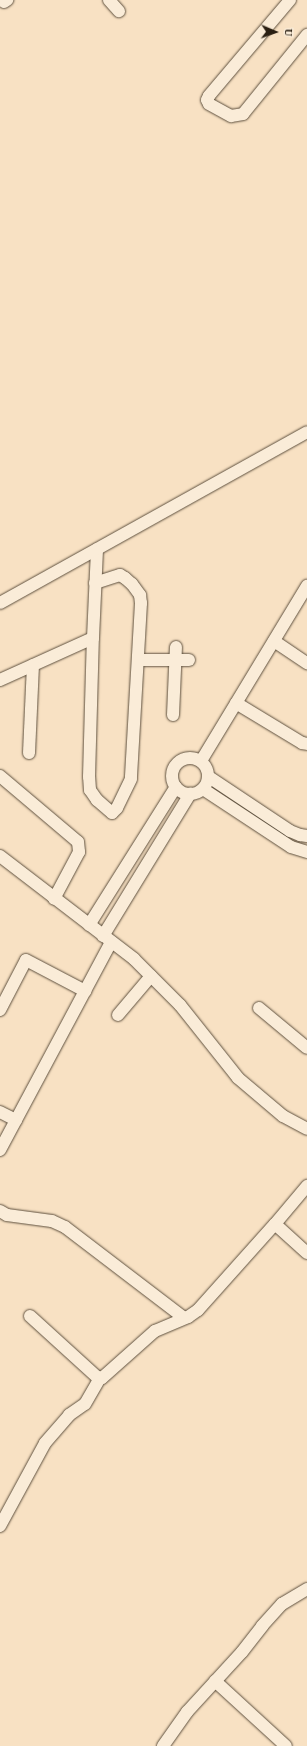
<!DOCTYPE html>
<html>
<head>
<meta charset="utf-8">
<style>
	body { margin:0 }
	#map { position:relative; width:307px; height:1746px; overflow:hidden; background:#f8e1c3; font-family:Vollkorn,serif }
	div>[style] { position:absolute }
	.roads { filter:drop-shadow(0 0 1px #5e503e) drop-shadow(0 0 1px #5e503e) }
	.street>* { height:12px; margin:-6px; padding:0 6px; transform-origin:6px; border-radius:6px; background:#faecd8 }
	.street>.ring { margin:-6px; padding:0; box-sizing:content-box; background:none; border:12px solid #faecd8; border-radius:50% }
	span { translate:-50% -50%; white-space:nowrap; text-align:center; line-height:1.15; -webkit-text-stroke:3.5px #faecd8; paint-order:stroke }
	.north { position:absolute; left:255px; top:12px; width:40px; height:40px; -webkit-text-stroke:3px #faecd8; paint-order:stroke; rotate:92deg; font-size:11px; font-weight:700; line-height:16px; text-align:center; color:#2a1f12 }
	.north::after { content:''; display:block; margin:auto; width:14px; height:18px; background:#2a1f12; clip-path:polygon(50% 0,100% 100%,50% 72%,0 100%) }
</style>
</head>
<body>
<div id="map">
	<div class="roads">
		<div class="street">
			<div style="left:109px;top:0;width:15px;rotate:48deg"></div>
			<div style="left:290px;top:0;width:126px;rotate:130.2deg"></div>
			<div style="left:209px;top:96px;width:4px;rotate:117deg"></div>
			<div style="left:207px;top:100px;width:4px;rotate:63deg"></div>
			<div style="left:209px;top:104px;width:25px;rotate:29deg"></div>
			<div style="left:231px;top:116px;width:12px;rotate:-9deg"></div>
			<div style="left:243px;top:114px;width:102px;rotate:-51deg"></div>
			<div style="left:4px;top:2px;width:4px;rotate:-34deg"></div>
			<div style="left:95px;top:583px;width:26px;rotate:-18deg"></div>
			<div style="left:120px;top:575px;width:6px;rotate:31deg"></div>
			<div style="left:125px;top:578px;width:9px;rotate:41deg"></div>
			<div style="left:132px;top:584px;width:14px;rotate:54deg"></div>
			<div style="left:140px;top:595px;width:8px;rotate:83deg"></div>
			<div style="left:141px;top:603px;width:176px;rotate:93.3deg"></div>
			<div style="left:131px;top:779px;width:32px;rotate:116deg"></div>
			<div style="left:117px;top:808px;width:7px;rotate:135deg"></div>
			<div style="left:112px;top:813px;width:20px;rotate:-139deg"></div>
			<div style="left:97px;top:800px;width:12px;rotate:-125deg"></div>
			<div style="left:90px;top:790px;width:13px;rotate:-94deg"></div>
			<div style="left:89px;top:777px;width:139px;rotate:-88.4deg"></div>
			<div style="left:93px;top:638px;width:89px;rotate:-87.4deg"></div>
			<div style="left:0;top:603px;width:351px;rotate:-29.1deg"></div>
			<div style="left:274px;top:641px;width:40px;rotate:34deg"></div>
			<div style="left:138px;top:660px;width:51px"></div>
			<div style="left:0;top:680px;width:102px;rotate:-24.3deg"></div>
			<div style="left:236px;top:703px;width:77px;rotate:31.2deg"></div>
			<div style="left:302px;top:743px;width:5px;rotate:11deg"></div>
			<div style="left:173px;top:715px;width:68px;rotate:-87.5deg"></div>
			<div style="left:29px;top:753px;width:88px;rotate:-87.4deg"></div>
			<div class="ring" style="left:172px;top:758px;width:24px;height:24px"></div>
			<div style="left:201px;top:761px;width:205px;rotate:-58.8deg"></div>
			<div style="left:0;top:776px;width:102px;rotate:40.2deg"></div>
			<div style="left:78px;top:842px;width:10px;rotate:84deg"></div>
			<div style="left:79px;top:852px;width:53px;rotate:118deg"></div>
			<div style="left:209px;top:777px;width:97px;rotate:33.7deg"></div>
			<div style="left:290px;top:831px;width:11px;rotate:22deg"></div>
			<div style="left:300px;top:835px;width:7px;rotate:8deg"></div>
			<div style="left:203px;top:789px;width:105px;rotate:33.4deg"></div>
			<div style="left:291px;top:847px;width:17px;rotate:17deg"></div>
			<div style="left:0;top:856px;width:169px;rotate:37.5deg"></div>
			<div style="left:134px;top:959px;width:65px;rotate:45deg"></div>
			<div style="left:180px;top:1005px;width:93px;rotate:51.5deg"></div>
			<div style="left:238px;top:1078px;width:59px;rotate:40.2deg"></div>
			<div style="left:283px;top:1116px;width:27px;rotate:28deg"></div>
			<div style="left:89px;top:925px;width:163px;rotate:-57.8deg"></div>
			<div style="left:103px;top:936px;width:167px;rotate:-58.5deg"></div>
			<div style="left:259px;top:1008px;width:62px;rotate:39.8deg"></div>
			<div style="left:0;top:1010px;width:56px;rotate:-62.5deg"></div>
			<div style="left:26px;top:960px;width:67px;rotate:27.7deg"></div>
			<div style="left:118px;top:1015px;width:51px;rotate:-49.8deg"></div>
			<div style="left:0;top:1112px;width:18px;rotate:27deg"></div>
			<div style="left:0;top:1150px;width:236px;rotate:-61.9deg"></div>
			<div style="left:0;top:1211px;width:8px;rotate:30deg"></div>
			<div style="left:7px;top:1215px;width:45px;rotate:7.6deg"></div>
			<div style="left:52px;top:1221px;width:14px;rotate:25deg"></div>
			<div style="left:65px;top:1227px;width:150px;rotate:37.4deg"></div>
			<div style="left:275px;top:1224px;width:43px;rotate:42.2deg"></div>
			<div style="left:30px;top:1316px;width:91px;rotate:42.3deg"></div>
			<div style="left:97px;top:1377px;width:5px;rotate:11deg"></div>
			<div style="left:102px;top:1378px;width:71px;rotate:-41.6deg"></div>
			<div style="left:155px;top:1331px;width:36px;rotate:-23deg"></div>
			<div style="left:188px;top:1317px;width:12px;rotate:-35deg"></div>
			<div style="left:198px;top:1310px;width:115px;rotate:-48.2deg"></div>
			<div style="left:275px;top:1224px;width:50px;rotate:-49.9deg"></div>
			<div style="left:0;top:1526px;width:94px;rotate:-61.5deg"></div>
			<div style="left:45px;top:1443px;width:37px;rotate:-49deg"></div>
			<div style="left:69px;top:1415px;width:19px;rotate:-35deg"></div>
			<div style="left:85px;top:1404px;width:30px;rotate:-60deg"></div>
			<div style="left:215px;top:1681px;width:96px;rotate:42.5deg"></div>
			<div style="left:163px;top:1746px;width:42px;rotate:-54.8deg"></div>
			<div style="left:187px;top:1712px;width:81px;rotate:-47.5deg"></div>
			<div style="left:242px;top:1652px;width:33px;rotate:-52deg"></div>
			<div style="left:262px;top:1626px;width:30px;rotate:-48deg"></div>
			<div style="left:282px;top:1604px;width:29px;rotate:-31deg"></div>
		</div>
	</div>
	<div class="north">U</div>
</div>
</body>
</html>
